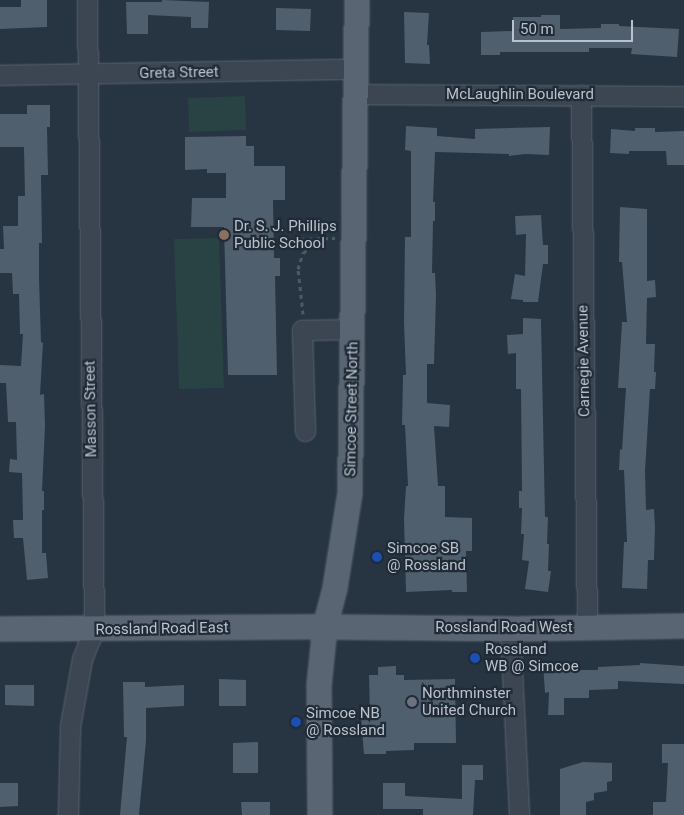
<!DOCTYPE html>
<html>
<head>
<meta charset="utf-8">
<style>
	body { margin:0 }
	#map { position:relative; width:684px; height:815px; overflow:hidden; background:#273442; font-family:Roboto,sans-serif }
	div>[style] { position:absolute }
	.green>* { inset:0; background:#294243 }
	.building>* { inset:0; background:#505f6d }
	.path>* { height:3px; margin-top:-1.5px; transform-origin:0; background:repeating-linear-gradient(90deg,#475e60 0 4px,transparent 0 8px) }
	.roads { filter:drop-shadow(0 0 1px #59646f) drop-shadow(0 0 1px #59646f) }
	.minor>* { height:19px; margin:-9.5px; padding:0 9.5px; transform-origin:9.5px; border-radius:9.5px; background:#3b4652 }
	.major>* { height:24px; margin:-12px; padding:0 12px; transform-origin:12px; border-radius:12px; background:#596572 }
	.dots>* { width:14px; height:14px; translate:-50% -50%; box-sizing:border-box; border:2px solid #202b37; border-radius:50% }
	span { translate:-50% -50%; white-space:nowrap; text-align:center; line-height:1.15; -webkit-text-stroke:4.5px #202b37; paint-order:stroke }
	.street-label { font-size:15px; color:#b8c1cc }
	.poi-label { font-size:15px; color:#b8c1cc }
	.left { translate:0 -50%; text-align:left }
	.scale { position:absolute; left:512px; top:20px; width:121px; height:22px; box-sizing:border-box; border:2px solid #b8c1cc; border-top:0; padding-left:6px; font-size:15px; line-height:18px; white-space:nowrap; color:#b8c1cc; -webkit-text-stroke:4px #202b37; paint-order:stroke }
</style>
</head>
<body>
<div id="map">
	<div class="green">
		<div style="clip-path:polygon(245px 96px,246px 130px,189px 132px,188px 98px)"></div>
		<div style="clip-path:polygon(219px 238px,224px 388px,179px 389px,174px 239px)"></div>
	</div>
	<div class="building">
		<div style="clip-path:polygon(21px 0,47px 0,47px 27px,0 29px,0 7px,21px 7px)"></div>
		<div style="clip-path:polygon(162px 0,209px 2px,208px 28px,191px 28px,191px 17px,148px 15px,148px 34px,127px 34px,126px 2px,162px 2px)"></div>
		<div style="clip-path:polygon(276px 8px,311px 9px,310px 31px,276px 30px)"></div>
		<div style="clip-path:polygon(404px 12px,429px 13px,427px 45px,429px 45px,430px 64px,405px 63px)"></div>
		<div style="clip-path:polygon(541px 15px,560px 15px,560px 29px,601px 28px,601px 24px,619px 24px,619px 26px,679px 29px,677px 57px,631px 54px,632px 48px,589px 48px,589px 52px,500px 52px,500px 55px,481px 55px,481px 32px,513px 31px,513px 17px,541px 17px)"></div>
		<div style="clip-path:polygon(27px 105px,50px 105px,50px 127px,47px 127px,48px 175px,41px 175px,42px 243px,39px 243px,39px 278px,41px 342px,43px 343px,40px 395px,44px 394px,45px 426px,42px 491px,44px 491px,44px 510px,42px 510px,42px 553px,46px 553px,48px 578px,27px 580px,23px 538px,14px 538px,13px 520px,23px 520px,22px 473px,9px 472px,10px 459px,17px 460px,16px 422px,8px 422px,6px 383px,0 383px,0 365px,21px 366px,23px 334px,20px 334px,19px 294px,13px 294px,12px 273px,0 273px,0 249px,4px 249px,3px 226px,18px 226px,18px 196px,25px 196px,24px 147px,0 147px,0 114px,27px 114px)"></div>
		<div style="clip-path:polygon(406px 126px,437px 128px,437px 136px,475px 139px,475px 129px,550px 127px,549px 155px,525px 154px,509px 156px,509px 154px,435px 152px,433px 202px,435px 202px,435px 221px,433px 221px,432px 273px,435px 273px,436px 295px,434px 364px,427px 364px,427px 403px,450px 405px,449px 427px,434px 426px,438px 486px,445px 486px,445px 517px,472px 518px,472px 551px,466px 551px,467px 592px,452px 592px,452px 590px,406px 592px,404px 519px,406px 486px,408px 486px,405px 425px,402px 425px,403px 375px,406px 375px,404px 323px,405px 237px,411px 237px,411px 151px,405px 150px)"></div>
		<div style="clip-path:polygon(635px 128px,655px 128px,655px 132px,684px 131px,684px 165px,667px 165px,666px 151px,629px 151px,629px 154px,610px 153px,611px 129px,635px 131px)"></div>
		<div style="clip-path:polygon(246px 136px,246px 146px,254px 146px,254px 166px,285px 166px,285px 200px,273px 200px,274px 258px,280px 258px,280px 276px,275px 276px,277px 375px,228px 375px,224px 227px,191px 227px,192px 198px,226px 198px,226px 173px,207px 173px,207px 169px,185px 170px,185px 137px)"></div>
		<div style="clip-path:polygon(620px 207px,647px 209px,647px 281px,655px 280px,656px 297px,647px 298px,646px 344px,655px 344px,654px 372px,656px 372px,655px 389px,650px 389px,645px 471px,646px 510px,654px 509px,655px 527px,654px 560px,648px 560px,647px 589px,622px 588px,624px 542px,627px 542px,624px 470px,619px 470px,620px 449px,622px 450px,626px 388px,618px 388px,622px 322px,627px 322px,622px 262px,619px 262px)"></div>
		<div style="clip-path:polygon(541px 215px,543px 245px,548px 245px,548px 264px,543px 264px,538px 302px,523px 302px,523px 300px,511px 299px,515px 274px,525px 276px,526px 234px,516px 235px,515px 216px)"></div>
		<div style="clip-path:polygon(523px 318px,541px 319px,545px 517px,548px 517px,547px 544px,549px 544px,548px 571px,551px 571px,548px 592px,525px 589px,529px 561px,522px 560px,524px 534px,521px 534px,522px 508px,519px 508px,519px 491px,522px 491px,521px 389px,516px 389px,516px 353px,508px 354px,507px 335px,523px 334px)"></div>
		<div style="clip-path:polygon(562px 663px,562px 670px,598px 670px,598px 667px,640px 665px,640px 663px,684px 666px,684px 684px,618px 681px,618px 689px,589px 690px,589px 698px,564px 698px,564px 715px,548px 715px,549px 692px,545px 693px,543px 664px)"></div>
		<div style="clip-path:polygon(396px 666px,396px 675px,404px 675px,404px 680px,455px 679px,456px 743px,414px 743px,414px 750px,386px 751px,386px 754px,364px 754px,361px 720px,370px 720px,369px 675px,378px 675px,378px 667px)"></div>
		<div style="clip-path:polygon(219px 679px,246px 680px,246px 706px,219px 706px)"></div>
		<div style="clip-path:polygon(123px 682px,145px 682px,145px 687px,184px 685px,184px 706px,146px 708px,146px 741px,139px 815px,120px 815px,127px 737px,124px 737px)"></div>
		<div style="clip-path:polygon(5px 685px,34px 685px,34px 706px,5px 705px)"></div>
		<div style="clip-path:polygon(258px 742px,258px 773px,233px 773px,233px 743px)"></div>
		<div style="clip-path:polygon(662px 744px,684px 744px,684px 815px,653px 815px,653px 802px,666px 802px,668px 763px,662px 763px)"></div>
		<div style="clip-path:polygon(583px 762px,612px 763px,612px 781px,607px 782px,607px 791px,594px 793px,594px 800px,586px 802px,586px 815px,560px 815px,560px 769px)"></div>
		<div style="clip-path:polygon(462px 765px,483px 765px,483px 780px,475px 780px,473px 815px,423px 815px,423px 809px,383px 809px,383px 783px,405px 783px,405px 796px,462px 799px)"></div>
		<div style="clip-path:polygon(0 783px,18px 783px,18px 806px,0 807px)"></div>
		<div style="clip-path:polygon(241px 802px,270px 802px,270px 815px,242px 815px)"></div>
	</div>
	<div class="path">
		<div style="left:292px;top:239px;width:43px;rotate:-1.3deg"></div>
		<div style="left:303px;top:314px;width:45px;rotate:-96.3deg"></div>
		<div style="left:298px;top:269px;width:17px;rotate:-73deg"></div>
		<div style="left:303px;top:253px;width:22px;rotate:-39deg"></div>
	</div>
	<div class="roads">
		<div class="minor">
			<div style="left:0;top:75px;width:357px;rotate:-1deg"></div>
			<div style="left:357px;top:94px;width:327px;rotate:0.4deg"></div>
			<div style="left:581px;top:95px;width:533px;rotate:89.36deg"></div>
			<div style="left:305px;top:431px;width:101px;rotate:-91.7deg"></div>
			<div style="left:302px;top:330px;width:52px;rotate:-1.1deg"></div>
			<div style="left:510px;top:629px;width:186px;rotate:87.2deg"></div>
			<div style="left:68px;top:815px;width:89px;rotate:-88.7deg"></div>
			<div style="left:70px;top:726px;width:68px;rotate:-79.8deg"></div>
			<div style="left:82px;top:659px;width:31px;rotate:-68deg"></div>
			<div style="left:94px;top:630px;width:630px;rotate:-90.64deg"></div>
		</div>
		<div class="major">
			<div style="left:0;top:629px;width:325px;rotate:-0.4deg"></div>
			<div style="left:325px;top:627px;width:192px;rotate:0.6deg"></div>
			<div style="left:517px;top:629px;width:167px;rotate:-1deg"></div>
			<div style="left:320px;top:815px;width:129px;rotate:-90.4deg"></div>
			<div style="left:319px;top:686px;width:59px;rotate:-84.2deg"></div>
			<div style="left:325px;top:627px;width:40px;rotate:-75.6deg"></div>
			<div style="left:335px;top:588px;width:96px;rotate:-81deg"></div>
			<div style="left:350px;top:493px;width:493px;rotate:-89.2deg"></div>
		</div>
	</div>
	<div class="dots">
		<div style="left:224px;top:235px;background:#8d6e63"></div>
		<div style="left:377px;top:557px;background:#1a4fb4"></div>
		<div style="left:475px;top:658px;background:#1a4fb4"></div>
		<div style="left:412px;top:702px;background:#6b7280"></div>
		<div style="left:296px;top:722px;background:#1a4fb4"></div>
	</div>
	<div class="street-label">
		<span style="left:179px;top:73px;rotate:-1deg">Greta Street</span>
		<span style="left:520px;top:95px">McLaughlin Boulevard</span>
		<span style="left:584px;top:361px;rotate:-91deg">Carnegie Avenue</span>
		<span style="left:91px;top:409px;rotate:-91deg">Masson Street</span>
		<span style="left:352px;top:409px;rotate:-89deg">Simcoe Street North</span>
		<span style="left:504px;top:628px">Rossland Road West</span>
		<span style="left:162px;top:629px;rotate:-1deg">Rossland Road East</span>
	</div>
	<div class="poi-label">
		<span class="left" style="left:234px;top:235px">Dr. S. J. Phillips<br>Public School</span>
		<span class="left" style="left:387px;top:557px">Simcoe SB<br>@ Rossland</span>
		<span class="left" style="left:485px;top:658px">Rossland<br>WB @ Simcoe</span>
		<span class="left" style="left:422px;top:702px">Northminster<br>United Church</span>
		<span class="left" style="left:306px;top:722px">Simcoe NB<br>@ Rossland</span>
	</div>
	<div class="scale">50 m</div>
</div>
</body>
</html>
